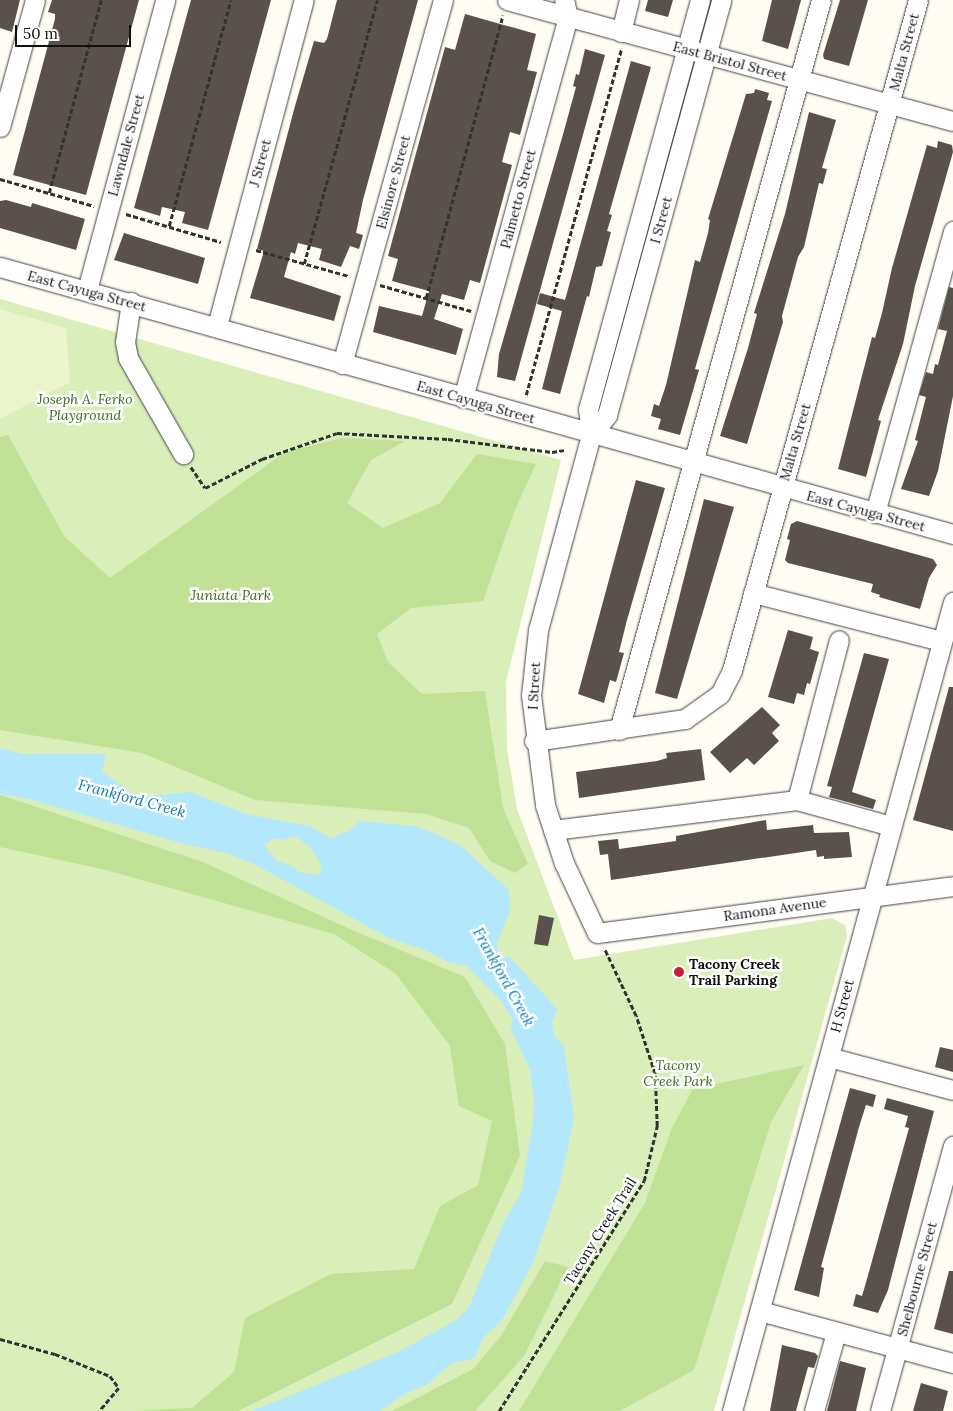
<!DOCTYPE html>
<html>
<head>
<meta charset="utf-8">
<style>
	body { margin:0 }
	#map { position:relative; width:953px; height:1411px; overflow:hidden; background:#fffcf4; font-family:Lora,serif }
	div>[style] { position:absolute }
	.green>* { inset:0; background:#daeeb9 }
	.forest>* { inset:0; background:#c0e196 }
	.pitch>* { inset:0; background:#ebf4cb }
	.water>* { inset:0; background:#b3e8fc }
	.building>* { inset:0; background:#5a504c }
	.path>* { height:2.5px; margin-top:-1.25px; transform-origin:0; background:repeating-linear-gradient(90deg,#323232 0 5px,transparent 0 7.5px) }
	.roads { filter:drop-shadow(0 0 1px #434343) drop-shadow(0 0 1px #434343) }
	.minor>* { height:19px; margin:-9.5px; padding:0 9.5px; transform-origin:9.5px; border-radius:9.5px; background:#fff }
	.dots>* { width:14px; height:14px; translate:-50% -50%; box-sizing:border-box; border:2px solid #fff; border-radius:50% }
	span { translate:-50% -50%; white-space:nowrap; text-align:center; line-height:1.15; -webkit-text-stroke:5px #fff; paint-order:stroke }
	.street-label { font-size:14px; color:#101010 }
	.park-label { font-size:14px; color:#357019; font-style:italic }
	.poi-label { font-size:14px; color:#101010; font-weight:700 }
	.left { translate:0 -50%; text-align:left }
	.water-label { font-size:15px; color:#0c7ab0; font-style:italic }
	.scale { position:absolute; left:15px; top:25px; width:116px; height:22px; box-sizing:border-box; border:2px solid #101010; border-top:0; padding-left:6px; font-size:15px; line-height:18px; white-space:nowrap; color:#101010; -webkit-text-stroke:4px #fff; paint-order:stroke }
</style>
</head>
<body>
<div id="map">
	<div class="green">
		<div style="clip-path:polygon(0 299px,561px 460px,506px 682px,507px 749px,517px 809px,574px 960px,832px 918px,845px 925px,847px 936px,714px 1411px,0 1411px)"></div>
	</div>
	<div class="forest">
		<div style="clip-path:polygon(8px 435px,64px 536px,110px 578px,284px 453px,341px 438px,405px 441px,371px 460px,347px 503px,383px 528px,440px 503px,477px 454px,536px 464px,514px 512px,483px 601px,411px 608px,377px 634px,388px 662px,422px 694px,485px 691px,503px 808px,528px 864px,515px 873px,490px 861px,469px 828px,426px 814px,255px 800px,142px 753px,0 730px,0 437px)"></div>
		<div style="clip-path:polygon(0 795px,203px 862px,352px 930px,465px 977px,505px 1044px,520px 1156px,452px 1304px,238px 1411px,133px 1411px,192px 1408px,234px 1372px,245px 1318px,331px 1274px,414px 1269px,440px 1206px,478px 1185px,492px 1121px,459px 1106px,450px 1046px,396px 974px,334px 934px,106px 870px,0 847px)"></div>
		<div style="clip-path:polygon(804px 1065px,771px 1122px,694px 1370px,620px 1411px,519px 1411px,645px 1203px,672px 1128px,693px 1089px)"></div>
		<div style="clip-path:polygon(545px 1261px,568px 1267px,524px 1356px,475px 1411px,392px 1411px,473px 1369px,501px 1336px)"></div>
	</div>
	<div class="pitch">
		<div style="clip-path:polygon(0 309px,66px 328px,70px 382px,0 419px)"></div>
	</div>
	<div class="water">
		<div style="clip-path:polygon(evenodd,0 748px,23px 754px,106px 754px,102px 772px,138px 797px,191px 792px,246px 814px,310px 826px,330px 838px,349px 831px,359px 821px,416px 826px,460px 845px,509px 890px,510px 910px,497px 943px,499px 959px,509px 956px,557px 1009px,552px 1023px,555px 1037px,564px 1046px,574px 1119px,559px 1188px,532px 1265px,502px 1320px,483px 1338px,475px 1358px,450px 1364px,428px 1384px,406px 1393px,380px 1411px,252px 1411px,400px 1351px,458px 1319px,470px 1305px,503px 1223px,521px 1193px,533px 1121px,534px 1100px,530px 1069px,510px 1027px,513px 1020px,501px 1001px,467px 966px,450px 963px,425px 950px,389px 938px,254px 864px,227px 853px,184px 844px,29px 799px,0 794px,0 748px,295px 836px,309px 846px,316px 856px,322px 866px,319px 875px,299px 872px,291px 865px,277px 861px,264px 845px,274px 838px,282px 840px,295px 836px)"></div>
	</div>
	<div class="building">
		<div style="clip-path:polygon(0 0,20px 0,12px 32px,0 28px)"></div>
		<div style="clip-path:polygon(52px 0,139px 0,86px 195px,13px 175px,55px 19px,55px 14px,48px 12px)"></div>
		<div style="clip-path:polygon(191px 0,271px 0,208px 230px,182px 223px,185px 212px,162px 207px,160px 216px,134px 208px)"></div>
		<div style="clip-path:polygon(337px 0,418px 0,363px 200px,356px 233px,363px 235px,359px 249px,350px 246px,341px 267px,319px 260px,322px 249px,298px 243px,295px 254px,291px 252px,284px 277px,341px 296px,334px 321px,250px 298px,264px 251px,257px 249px,295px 106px,314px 41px,324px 43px,327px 39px)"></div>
		<div style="clip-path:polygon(648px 0,673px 0,668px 17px,645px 11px)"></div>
		<div style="clip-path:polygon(772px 0,801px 0,788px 49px,762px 41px)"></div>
		<div style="clip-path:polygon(840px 0,868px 0,849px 66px,824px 59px,823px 55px)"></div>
		<div style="clip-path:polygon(465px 14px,536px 34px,527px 70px,537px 72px,520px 135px,510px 132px,502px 162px,512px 165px,480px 283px,470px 280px,464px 300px,442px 294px,434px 319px,463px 329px,456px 355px,373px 332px,379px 306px,422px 316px,429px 291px,392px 281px,398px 259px,388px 256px,445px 47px,455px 50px)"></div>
		<div style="clip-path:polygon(585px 49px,605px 55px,515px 381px,497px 377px,499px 354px,562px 138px,576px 87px,573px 86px,576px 74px,579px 75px)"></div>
		<div style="clip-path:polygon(631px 61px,651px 67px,609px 214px,612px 215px,607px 231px,611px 232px,602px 266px,596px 267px,589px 297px,587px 296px,560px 394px,542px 389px,562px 311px,537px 304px,540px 293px,565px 300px)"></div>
		<div style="clip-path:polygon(755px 89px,769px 93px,767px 100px,772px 101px,695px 369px,699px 370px,680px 435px,658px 429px,661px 419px,651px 416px,654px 404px,659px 406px,666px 385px,695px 260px,700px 262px,708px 233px,710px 220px,708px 219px,746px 94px,754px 93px)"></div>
		<div style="clip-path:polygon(809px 112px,836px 120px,822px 168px,827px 169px,823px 184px,819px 183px,804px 247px,798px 257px,782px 316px,783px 322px,747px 444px,720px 436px,748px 348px,757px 314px,754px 313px,785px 214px)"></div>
		<div style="clip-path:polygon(938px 141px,952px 145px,953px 152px,915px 286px,903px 344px,878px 420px,881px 421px,866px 477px,838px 469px,872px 337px,875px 338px,882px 313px,892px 268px,927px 145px,937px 148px)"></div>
		<div style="clip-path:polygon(6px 200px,31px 207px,32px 203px,85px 219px,76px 250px,0 228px,0 201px)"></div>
		<div style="clip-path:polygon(124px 233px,205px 258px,198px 284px,114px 260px)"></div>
		<div style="clip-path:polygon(949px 287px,953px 288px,953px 396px,938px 471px,929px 496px,901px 489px,918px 441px,915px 440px,926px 397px,919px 395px,926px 372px,933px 374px,935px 364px,938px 365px,947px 331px,938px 329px)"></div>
		<div style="clip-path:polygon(636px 480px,665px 488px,627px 620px,619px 652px,624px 653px,616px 682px,610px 680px,604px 703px,578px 694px)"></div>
		<div style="clip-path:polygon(704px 499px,734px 507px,677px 699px,655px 693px)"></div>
		<div style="clip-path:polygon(797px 521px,933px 559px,937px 565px,929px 578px,920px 609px,879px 597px,880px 595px,871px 592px,873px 584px,788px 563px,785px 560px,790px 540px,787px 539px,791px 524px)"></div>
		<div style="clip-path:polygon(788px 630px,813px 637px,810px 649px,819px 652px,810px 684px,807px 683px,804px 695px,797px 693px,794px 704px,768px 697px)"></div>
		<div style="clip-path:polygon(864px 653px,889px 659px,852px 792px,876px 800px,873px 809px,829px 797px,832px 787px,827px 786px)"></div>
		<div style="clip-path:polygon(949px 687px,953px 687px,953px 831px,913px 820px)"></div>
		<div style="clip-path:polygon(762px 707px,780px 725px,772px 733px,779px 741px,754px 765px,747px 758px,730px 773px,710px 752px)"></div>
		<div style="clip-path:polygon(701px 749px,705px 780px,579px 798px,576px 772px,657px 761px,667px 758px,666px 753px)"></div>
		<div style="clip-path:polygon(766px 820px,767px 830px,813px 825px,814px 833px,849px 832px,852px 857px,824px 859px,824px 856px,817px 857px,816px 850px,611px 880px,608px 854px,600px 855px,598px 841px,618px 839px,619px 849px,676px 841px,676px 836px)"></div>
		<div style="clip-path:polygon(539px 915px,554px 918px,548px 946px,534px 944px)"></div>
		<div style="clip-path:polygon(940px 1047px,953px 1050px,953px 1072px,935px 1067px)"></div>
		<div style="clip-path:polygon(850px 1088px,876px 1095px,873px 1107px,866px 1105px,859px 1127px,821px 1267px,824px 1268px,819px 1297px,794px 1290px)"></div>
		<div style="clip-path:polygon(887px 1098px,934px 1111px,888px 1290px,878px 1313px,853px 1306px,856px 1294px,862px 1296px,865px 1286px,909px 1128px,905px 1127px,908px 1116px,884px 1109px)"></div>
		<div style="clip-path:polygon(949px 1271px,953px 1271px,953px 1334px,934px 1329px)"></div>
		<div style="clip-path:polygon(782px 1345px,815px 1353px,818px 1356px,814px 1368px,808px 1367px,796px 1411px,770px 1411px)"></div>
		<div style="clip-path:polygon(840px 1361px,866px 1368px,856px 1411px,827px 1411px)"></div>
		<div style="clip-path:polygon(921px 1383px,948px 1391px,943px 1411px,913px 1411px)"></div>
	</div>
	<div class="path">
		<div style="left:0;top:179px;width:98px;rotate:16deg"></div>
		<div style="left:49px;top:193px;width:200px;rotate:-74.9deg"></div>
		<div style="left:126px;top:214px;width:99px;rotate:16.4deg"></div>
		<div style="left:169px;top:226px;width:234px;rotate:-74.7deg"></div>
		<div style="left:256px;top:250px;width:97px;rotate:15.6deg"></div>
		<div style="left:304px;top:264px;width:274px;rotate:-74.5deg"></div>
		<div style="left:380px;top:285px;width:95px;rotate:15.9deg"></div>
		<div style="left:426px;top:298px;width:293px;rotate:-74.8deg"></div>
		<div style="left:526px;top:395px;width:359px;rotate:-74.6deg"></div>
		<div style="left:191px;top:467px;width:25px;rotate:56deg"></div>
		<div style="left:205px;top:488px;width:64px;rotate:-27deg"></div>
		<div style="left:262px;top:459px;width:79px;rotate:-19.1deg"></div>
		<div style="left:337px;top:433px;width:111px;rotate:3.1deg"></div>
		<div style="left:448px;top:439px;width:105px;rotate:7.1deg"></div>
		<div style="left:552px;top:452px;width:12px;rotate:-9deg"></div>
		<div style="left:0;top:1339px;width:57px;rotate:15.3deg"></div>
		<div style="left:55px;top:1354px;width:59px;rotate:21.8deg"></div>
		<div style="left:110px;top:1376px;width:15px;rotate:53deg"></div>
		<div style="left:119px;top:1388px;width:30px;rotate:130deg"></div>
		<div style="left:499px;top:1411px;width:272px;rotate:-57.8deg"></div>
		<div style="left:644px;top:1181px;width:57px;rotate:-76.7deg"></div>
		<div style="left:657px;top:1126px;width:52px;rotate:-92.2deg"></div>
		<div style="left:655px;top:1074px;width:61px;rotate:-108.1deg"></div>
		<div style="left:636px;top:1016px;width:75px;rotate:-115.2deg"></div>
	</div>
	<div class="roads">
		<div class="minor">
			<div style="left:507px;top:0;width:462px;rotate:15.2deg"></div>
			<div style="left:700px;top:0;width:424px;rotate:105.3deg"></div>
			<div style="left:588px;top:409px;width:26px;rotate:83deg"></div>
			<div style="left:591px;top:435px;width:202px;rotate:105.2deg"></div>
			<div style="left:538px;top:630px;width:65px;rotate:96.1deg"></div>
			<div style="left:531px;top:695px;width:111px;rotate:82.7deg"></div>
			<div style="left:545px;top:805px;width:61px;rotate:71.9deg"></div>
			<div style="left:564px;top:863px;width:77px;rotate:64.8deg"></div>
			<div style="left:597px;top:933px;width:359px;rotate:-7.5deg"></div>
			<div style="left:621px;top:32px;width:33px;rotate:-76deg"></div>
			<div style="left:0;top:127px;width:132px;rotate:-74.6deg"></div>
			<div style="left:0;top:267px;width:990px;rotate:15.65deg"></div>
			<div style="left:87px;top:290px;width:300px;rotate:-74.9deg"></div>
			<div style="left:131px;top:302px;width:40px;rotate:98.5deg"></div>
			<div style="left:125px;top:342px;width:16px;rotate:79deg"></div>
			<div style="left:128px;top:358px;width:111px;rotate:60.2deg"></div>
			<div style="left:217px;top:326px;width:337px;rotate:-75.1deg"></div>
			<div style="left:342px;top:364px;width:378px;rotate:-74.5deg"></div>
			<div style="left:463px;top:398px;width:395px;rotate:-74.6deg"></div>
			<div style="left:568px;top:17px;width:17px;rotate:-103deg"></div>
			<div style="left:591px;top:435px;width:26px;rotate:-51deg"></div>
			<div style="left:607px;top:415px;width:430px;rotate:-74.6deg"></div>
			<div style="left:875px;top:513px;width:293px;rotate:-74.5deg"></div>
			<div style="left:753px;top:593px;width:195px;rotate:14.3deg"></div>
			<div style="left:619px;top:730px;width:757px;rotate:-74.53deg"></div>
			<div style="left:534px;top:741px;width:153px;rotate:-8.3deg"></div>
			<div style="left:685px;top:719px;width:43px;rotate:-35.5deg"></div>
			<div style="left:720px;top:694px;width:27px;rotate:-63deg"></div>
			<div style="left:732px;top:670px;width:695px;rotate:-74.48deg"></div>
			<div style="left:797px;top:800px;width:165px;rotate:-75.3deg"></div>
			<div style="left:553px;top:830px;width:246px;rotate:-7deg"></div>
			<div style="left:797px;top:800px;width:98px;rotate:15.5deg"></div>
			<div style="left:829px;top:1057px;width:128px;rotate:14.9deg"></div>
			<div style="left:760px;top:1311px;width:200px;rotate:15.1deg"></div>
			<div style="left:732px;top:1411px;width:839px;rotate:-74.72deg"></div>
			<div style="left:814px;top:1411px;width:82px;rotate:-74.4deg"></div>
			<div style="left:880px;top:1411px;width:275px;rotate:-74.6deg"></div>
		</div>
	</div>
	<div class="dots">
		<div style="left:679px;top:972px;background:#cf1a36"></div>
	</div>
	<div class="street-label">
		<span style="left:904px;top:52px;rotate:-75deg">Malta Street</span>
		<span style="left:730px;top:61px;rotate:15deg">East Bristol Street</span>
		<span style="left:126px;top:145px;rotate:-75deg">Lawndale Street</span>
		<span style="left:260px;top:163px;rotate:-75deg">J Street</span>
		<span style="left:393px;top:182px;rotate:-75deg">Elsinore Street</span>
		<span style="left:518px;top:199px;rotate:-75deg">Palmetto Street</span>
		<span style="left:661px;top:220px;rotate:-75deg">I Street</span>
		<span style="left:87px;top:291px;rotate:15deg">East Cayuga Street</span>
		<span style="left:476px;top:402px;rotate:16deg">East Cayuga Street</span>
		<span style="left:795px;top:442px;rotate:-74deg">Malta Street</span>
		<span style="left:866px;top:511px;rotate:15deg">East Cayuga Street</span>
		<span style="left:534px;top:686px;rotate:-87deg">I Street</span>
		<span style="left:775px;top:909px;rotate:-8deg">Ramona Avenue</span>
		<span style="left:842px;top:1006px;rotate:-75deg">H Street</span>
		<span style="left:600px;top:1231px;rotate:-58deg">Tacony Creek Trail</span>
		<span style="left:917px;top:1279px;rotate:-75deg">Shelbourne Street</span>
	</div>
	<div class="park-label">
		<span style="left:85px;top:407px">Joseph A. Ferko<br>Playground</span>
		<span style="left:231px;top:595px">Juniata Park</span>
		<span style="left:678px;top:1073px">Tacony<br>Creek Park</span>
	</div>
	<div class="poi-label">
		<span class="left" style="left:689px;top:972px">Tacony Creek<br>Trail Parking</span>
	</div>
	<div class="water-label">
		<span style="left:132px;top:798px;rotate:15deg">Frankford Creek</span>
		<span style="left:504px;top:977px;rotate:61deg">Frankford Creek</span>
	</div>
	<div class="scale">50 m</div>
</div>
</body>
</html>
